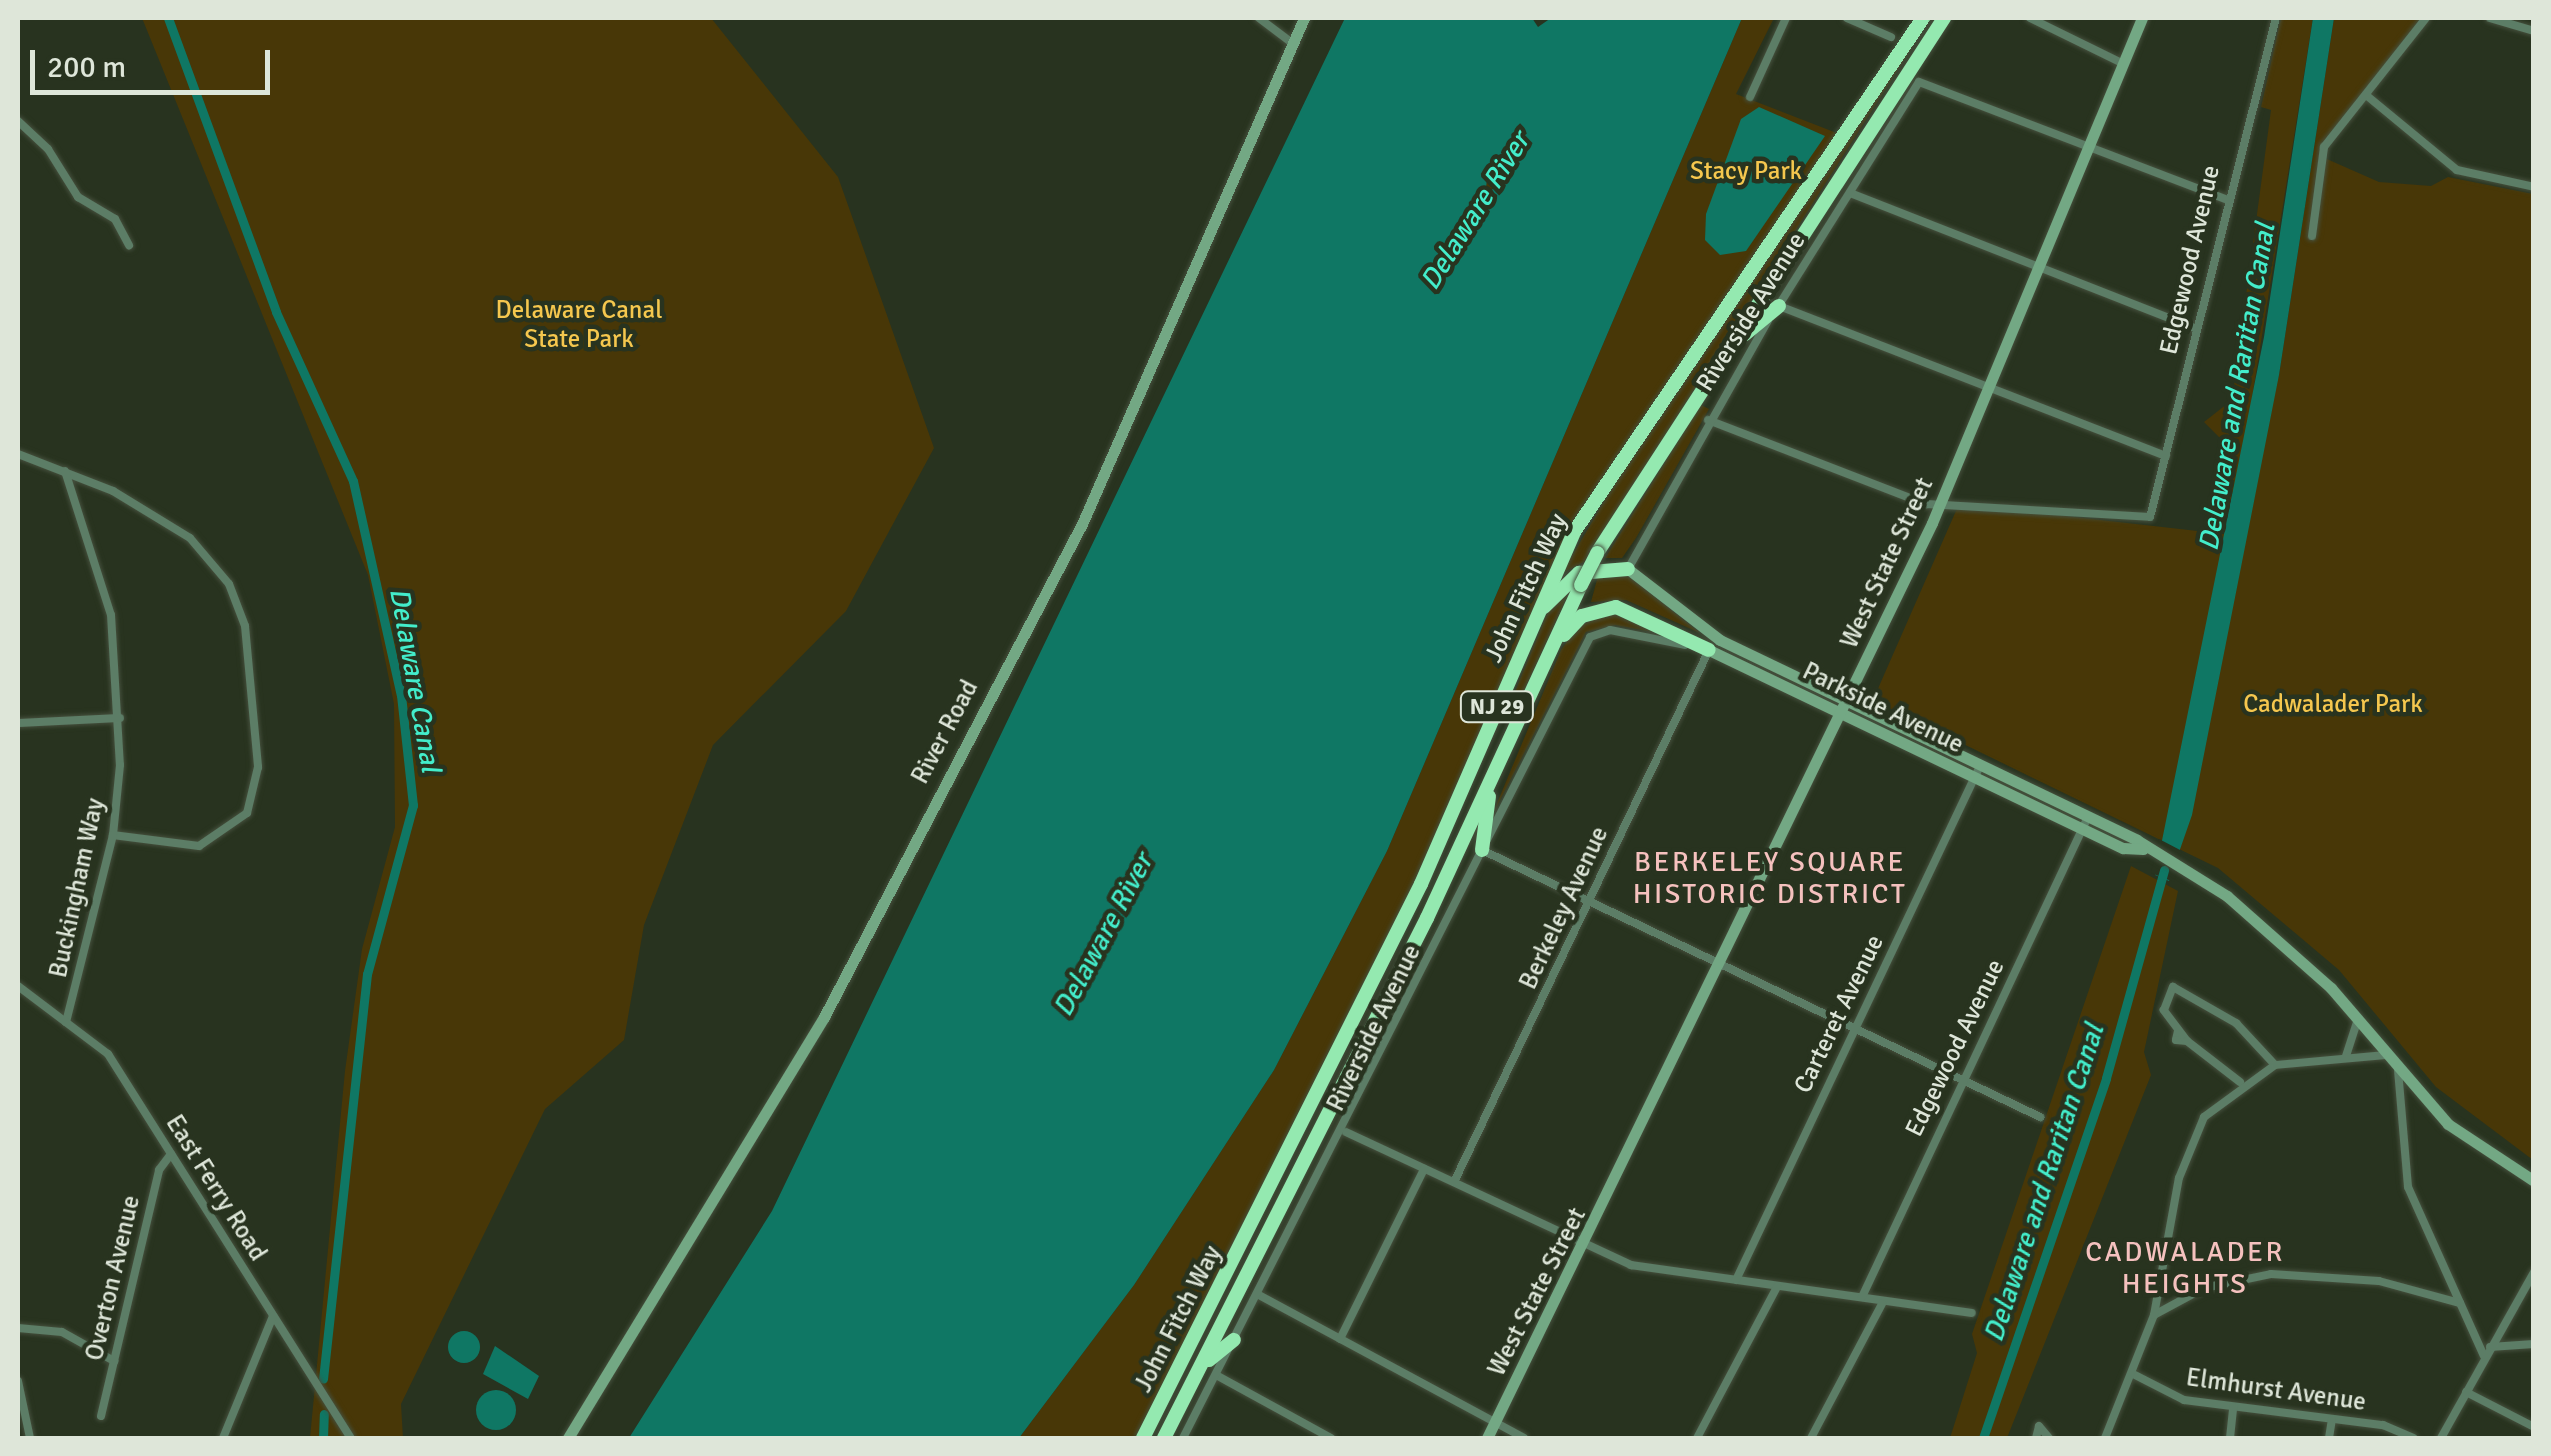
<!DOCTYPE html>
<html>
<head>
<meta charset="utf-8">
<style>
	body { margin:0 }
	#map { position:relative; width:2551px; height:1456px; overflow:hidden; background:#28331f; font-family:Signika,sans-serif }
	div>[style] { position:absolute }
	.green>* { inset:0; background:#483707 }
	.water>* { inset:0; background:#0f7764 }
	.round { border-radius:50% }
	.pier>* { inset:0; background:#28331f }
	.canal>* { height:9px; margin:-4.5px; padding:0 4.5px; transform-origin:4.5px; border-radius:4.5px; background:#0f7764 }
	.roads { filter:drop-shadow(0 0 2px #45503d) drop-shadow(0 0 2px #45503d) }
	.street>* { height:8px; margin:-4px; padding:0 4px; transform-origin:4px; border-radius:4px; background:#5c7d66 }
	.secondary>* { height:11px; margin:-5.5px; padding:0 5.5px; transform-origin:5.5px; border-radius:5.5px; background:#73a884 }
	.highway>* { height:14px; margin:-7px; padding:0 7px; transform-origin:7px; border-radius:7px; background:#94e9b0 }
	.bridges { filter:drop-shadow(0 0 2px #45503d) drop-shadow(0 0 2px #45503d) }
	.highway-bridge>* { height:14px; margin:-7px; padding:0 7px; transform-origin:7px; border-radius:7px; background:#94e9b0 }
	span { translate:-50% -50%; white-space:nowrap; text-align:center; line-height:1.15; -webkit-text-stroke:9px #28331f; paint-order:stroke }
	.shield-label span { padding:2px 8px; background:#28331f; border:2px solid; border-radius:8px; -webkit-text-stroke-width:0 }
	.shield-label { font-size:22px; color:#dee6d9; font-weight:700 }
	.park-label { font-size:25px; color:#f5c74e }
	.street-label { font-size:25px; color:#dee6d9 }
	.water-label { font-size:28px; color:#43edcb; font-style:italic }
	.neighbourhood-label { font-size:28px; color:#f5c1be; letter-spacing:2.5px }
	.frame { position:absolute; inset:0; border:20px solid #dee6d9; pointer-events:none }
	.scale { position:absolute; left:30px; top:50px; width:240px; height:45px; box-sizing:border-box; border:5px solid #dee6d9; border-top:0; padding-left:12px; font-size:30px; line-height:35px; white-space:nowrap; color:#dee6d9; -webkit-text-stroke:8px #28331f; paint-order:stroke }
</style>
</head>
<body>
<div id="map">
	<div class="green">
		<div style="clip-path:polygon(142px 18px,711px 18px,838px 177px,934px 448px,846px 611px,713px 745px,644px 925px,624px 1040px,545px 1109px,401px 1404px,403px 1438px,310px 1438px,345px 1071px,362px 949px,395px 827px,394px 704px,368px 575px)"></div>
		<div style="clip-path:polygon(1742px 18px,1774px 18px,1736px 94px,1847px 137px,1574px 532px,1421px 884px,1143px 1438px,1019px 1438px,1134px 1285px,1274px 1070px,1387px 851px)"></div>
		<div style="clip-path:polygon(1931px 18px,1584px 562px,1562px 573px,1619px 476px)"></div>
		<div style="clip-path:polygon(2281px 18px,2313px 18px,2244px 448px,2227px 514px,2211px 518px,2224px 442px,2204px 422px,2232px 400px,2271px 110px,2261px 107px)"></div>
		<div style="clip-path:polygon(2334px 18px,2426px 18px,2320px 156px,2379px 182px,2431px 186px,2448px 177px,2533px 194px,2533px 1160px,2436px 1087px,2339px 970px,2218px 868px,1873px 700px,1959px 504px,2224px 534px,2279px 375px)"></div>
		<div style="clip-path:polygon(1506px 151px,1511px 160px,1484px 200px,1487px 178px)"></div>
		<div style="clip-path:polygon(1701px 405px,1709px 409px,1636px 538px,1622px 558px,1605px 558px)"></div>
		<div style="clip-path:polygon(1599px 572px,1627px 575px,1700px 633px,1626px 600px,1591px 602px)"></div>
		<div style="clip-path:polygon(1574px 581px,1511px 719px,1504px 718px,1552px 602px)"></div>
		<div style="clip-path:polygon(1616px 611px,1668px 635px,1615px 625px,1586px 632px,1490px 820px,1561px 650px,1578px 626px)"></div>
		<div style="clip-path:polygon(2131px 866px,2178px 891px,2144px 1052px,2151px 1075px,2007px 1438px,1950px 1438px,1977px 1353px,1972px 1334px)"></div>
	</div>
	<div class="water">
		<div style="clip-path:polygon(evenodd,1345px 18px,1532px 18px,1538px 27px,1551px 18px,1742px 18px,1387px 851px,1274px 1070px,1134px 1285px,1019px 1438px,629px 1438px,772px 1211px,1345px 18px,1506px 151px,1511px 160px,1485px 201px,1487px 178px,1506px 151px)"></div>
		<div style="clip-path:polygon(2313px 18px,2334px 18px,2279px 375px,2192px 815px,2169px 881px,2155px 875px,2264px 337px)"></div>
		<div style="clip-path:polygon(1759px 107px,1825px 136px,1746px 251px,1720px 255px,1705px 240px,1706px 214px,1741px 119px)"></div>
		<div class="round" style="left:448px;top:1331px;width:32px;height:32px"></div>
		<div style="clip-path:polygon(495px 1346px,539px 1376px,528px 1399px,483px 1374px)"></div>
		<div class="round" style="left:476px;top:1390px;width:40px;height:40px"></div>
	</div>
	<div class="pier">
		<div style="clip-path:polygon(2159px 839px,2182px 851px,2174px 882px,2151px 873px)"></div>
	</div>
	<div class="canal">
		<div style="left:168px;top:18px;width:313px;rotate:69.8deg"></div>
		<div style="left:276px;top:312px;width:186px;rotate:65.5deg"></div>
		<div style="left:353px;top:481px;width:219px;rotate:77.4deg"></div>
		<div style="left:401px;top:695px;width:111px;rotate:83.8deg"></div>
		<div style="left:413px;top:805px;width:175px;rotate:105.2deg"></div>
		<div style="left:367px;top:974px;width:407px;rotate:96.2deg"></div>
		<div style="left:323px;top:1438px;width:24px;rotate:-88deg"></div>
		<div style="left:1983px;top:1438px;width:380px;rotate:-71.1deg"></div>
		<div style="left:2106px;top:1078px;width:216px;rotate:-74.4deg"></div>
	</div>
	<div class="roads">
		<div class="street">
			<div style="left:1259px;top:18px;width:40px;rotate:37deg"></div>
			<div style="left:1847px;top:18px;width:48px;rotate:23.4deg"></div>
			<div style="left:2030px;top:18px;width:100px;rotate:26.1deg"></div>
			<div style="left:2490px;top:18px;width:46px;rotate:16.5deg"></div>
			<div style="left:2366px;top:95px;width:118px;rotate:39.5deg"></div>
			<div style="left:2457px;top:170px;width:79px;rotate:12.4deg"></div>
			<div style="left:1750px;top:97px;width:87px;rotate:-65.5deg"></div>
			<div style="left:18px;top:121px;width:41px;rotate:43deg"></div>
			<div style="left:48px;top:149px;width:57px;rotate:58deg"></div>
			<div style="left:78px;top:197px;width:43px;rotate:30.7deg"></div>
			<div style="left:115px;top:219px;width:30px;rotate:62deg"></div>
			<div style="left:1850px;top:193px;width:370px;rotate:21.4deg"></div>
			<div style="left:2312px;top:236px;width:90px;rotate:-82.3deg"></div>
			<div style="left:2324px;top:147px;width:164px;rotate:-51.7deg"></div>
			<div style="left:1779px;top:305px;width:263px;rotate:-57.9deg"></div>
			<div style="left:1919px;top:82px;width:328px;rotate:20.9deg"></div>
			<div style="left:1779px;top:306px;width:415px;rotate:21.2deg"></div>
			<div style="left:1708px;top:420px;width:234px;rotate:21.1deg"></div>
			<div style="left:1926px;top:504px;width:224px;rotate:3.3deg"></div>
			<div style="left:2150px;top:517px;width:515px;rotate:-75.83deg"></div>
			<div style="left:18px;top:454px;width:102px;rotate:21.3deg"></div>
			<div style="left:113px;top:491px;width:90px;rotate:31.4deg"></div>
			<div style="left:190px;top:538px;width:60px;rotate:49.7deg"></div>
			<div style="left:229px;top:584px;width:45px;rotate:69.1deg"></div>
			<div style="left:245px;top:626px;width:142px;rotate:84.7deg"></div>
			<div style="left:258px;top:767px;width:47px;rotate:103.4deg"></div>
			<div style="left:247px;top:813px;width:58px;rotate:145.5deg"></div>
			<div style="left:199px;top:846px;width:87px;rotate:-172.7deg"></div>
			<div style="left:65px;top:471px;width:151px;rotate:72.3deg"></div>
			<div style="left:111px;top:615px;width:150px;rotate:86.6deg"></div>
			<div style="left:120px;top:765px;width:70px;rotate:95.7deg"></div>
			<div style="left:113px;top:835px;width:193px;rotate:104.1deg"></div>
			<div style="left:1628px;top:569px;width:285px;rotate:-60.6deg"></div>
			<div style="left:18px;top:723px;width:102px;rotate:-2.8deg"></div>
			<div style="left:1482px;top:850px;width:619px;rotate:25.57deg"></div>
			<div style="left:18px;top:986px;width:113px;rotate:37.1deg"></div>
			<div style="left:108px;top:1054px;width:454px;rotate:57.7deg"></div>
			<div style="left:2178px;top:1031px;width:9px;rotate:103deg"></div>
			<div style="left:2176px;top:1040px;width:11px;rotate:5deg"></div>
			<div style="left:2187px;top:1041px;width:39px;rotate:-127deg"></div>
			<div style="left:2164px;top:1010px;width:25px;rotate:-69deg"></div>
			<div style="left:2173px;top:987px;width:73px;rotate:29.7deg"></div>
			<div style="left:2236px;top:1023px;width:57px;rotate:47.1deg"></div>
			<div style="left:2187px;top:1041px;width:67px;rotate:37.7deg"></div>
			<div style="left:2346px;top:1056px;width:38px;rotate:-72deg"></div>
			<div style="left:2398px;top:1070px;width:117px;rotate:85.1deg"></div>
			<div style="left:2408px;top:1187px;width:185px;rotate:65.8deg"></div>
			<div style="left:1346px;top:1132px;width:315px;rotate:25deg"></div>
			<div style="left:1631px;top:1265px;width:344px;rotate:8deg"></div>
			<div style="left:1454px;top:1182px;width:590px;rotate:-64.39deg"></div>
			<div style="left:1736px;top:1280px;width:569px;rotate:-64.61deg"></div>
			<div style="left:1257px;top:1294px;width:303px;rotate:28.3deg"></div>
			<div style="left:1862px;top:1297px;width:531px;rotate:-64.79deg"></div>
			<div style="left:2154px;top:1315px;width:57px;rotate:-28.4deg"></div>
			<div style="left:2204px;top:1288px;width:68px;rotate:-11.8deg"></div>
			<div style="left:2271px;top:1274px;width:108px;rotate:3.7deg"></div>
			<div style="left:2379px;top:1281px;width:84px;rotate:15.2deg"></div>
			<div style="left:18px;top:1328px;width:44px;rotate:5.2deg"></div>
			<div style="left:62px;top:1332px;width:60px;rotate:29.1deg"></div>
			<div style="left:1340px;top:1339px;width:190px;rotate:-63.7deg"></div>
			<div style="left:2490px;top:1347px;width:44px;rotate:-3.9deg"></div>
			<div style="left:1216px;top:1375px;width:131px;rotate:28.7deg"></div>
			<div style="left:2135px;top:1375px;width:55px;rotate:27deg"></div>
			<div style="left:2184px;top:1400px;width:201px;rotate:7.2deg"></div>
			<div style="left:2383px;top:1425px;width:33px;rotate:23deg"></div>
			<div style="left:18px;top:1381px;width:58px;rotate:78.1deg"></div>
			<div style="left:2466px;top:1392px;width:76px;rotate:27.2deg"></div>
			<div style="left:101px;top:1416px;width:253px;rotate:-76.7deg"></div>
			<div style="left:159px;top:1170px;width:20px;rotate:-53deg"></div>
			<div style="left:223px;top:1438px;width:132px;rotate:-67.7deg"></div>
			<div style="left:1183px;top:1438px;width:898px;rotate:-63.06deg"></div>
			<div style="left:1590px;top:637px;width:21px;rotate:-19deg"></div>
			<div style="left:1610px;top:630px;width:76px;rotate:11.3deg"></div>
			<div style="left:1697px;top:1438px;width:171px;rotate:-62.1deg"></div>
			<div style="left:1811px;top:1438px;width:152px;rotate:-62.1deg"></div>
			<div style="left:2036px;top:1438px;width:12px;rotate:-76deg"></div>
			<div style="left:2039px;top:1426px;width:16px;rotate:50deg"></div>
			<div style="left:2105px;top:1438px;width:132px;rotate:-68.3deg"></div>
			<div style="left:2154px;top:1315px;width:139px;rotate:-79.7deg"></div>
			<div style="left:2179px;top:1178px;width:66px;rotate:-67.7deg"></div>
			<div style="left:2204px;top:1117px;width:88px;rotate:-36.2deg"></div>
			<div style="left:2275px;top:1065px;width:110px;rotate:-5.2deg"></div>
			<div style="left:2230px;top:1438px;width:31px;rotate:-84deg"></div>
			<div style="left:2329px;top:1438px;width:19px;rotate:-81deg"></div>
			<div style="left:2441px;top:1438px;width:190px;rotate:-60.7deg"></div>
		</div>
		<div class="secondary">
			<div style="left:1628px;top:569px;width:116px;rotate:37.7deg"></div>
			<div style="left:1720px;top:640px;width:462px;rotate:25.6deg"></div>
			<div style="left:2137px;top:840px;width:106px;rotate:31.9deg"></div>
			<div style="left:2227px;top:896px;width:139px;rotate:41.5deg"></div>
			<div style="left:2331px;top:988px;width:179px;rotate:49.3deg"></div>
			<div style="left:2448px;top:1124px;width:103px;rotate:33.5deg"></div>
			<div style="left:1709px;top:650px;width:459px;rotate:25.6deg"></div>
			<div style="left:2123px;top:848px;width:20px;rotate:3deg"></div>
			<div style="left:568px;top:1438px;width:493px;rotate:-58.7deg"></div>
			<div style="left:824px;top:1017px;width:556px;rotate:-62.38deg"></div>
			<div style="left:1082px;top:524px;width:553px;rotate:-66.31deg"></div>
			<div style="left:1487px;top:1438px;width:1017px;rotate:-64.06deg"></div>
			<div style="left:1932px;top:523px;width:547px;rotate:-67.42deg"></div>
		</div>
		<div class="highway">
			<div style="left:1745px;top:334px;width:44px;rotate:-39.5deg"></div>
			<div style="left:1597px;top:553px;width:638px;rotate:-57.03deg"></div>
			<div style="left:1544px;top:607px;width:49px;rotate:-44.2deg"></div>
			<div style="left:1579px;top:573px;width:49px;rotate:-4.7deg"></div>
			<div style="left:1564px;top:635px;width:26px;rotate:-47deg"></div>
			<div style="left:1582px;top:616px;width:35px;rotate:-15deg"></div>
			<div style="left:1616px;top:607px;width:102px;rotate:24.8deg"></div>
			<div style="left:1482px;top:850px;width:54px;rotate:-82.6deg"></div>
			<div style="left:1209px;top:1360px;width:32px;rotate:-39deg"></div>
			<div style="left:1143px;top:1438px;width:620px;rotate:-63.35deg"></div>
			<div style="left:1421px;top:884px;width:384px;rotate:-66.5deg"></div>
			<div style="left:1574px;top:532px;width:621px;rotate:-55.82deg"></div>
			<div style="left:1164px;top:1438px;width:583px;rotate:-63.17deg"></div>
			<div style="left:1427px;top:918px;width:367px;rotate:-65.2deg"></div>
		</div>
	</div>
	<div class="bridges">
		<div class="highway-bridge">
			<div style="left:1581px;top:585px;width:36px;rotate:-63deg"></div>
		</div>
	</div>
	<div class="shield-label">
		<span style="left:1497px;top:707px">NJ 29</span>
	</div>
	<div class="park-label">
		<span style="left:1746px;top:171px">Stacy Park</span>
		<span style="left:579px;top:325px">Delaware Canal<br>State Park</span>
		<span style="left:2333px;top:704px">Cadwalader Park</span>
	</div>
	<div class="street-label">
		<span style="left:2190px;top:260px;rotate:-77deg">Edgewood Avenue</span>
		<span style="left:1751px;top:312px;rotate:-58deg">Riverside Avenue</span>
		<span style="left:1887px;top:563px;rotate:-65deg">West State Street</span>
		<span style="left:1526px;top:588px;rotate:-65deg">John Fitch Way</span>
		<span style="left:1883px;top:708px;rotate:26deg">Parkside Avenue</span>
		<span style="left:945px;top:732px;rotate:-62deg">River Road</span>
		<span style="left:77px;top:888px;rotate:-78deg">Buckingham Way</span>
		<span style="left:1564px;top:908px;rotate:-65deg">Berkeley Avenue</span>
		<span style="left:1839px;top:1014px;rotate:-64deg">Carteret Avenue</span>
		<span style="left:1374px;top:1028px;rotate:-64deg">Riverside Avenue</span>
		<span style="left:1955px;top:1048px;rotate:-64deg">Edgewood Avenue</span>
		<span style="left:216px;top:1188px;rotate:58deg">East Ferry Road</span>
		<span style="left:113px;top:1278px;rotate:-77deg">Overton Avenue</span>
		<span style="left:1537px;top:1292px;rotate:-63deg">West State Street</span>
		<span style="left:1178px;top:1319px;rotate:-63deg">John Fitch Way</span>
		<span style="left:2276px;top:1390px;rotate:8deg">Elmhurst Avenue</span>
	</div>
	<div class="water-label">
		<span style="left:1475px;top:211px;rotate:-58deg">Delaware River</span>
		<span style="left:2237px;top:387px;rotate:-80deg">Delaware and Raritan Canal</span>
		<span style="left:415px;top:680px;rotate:80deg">Delaware Canal</span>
		<span style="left:1103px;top:935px;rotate:-62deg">Delaware River</span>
		<span style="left:2044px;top:1183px;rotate:-72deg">Delaware and Raritan Canal</span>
	</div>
	<div class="neighbourhood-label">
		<span style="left:1770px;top:878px">BERKELEY SQUARE<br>HISTORIC DISTRICT</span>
		<span style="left:2185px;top:1268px">CADWALADER<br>HEIGHTS</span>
	</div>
	<div class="frame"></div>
	<div class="scale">200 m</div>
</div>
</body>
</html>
